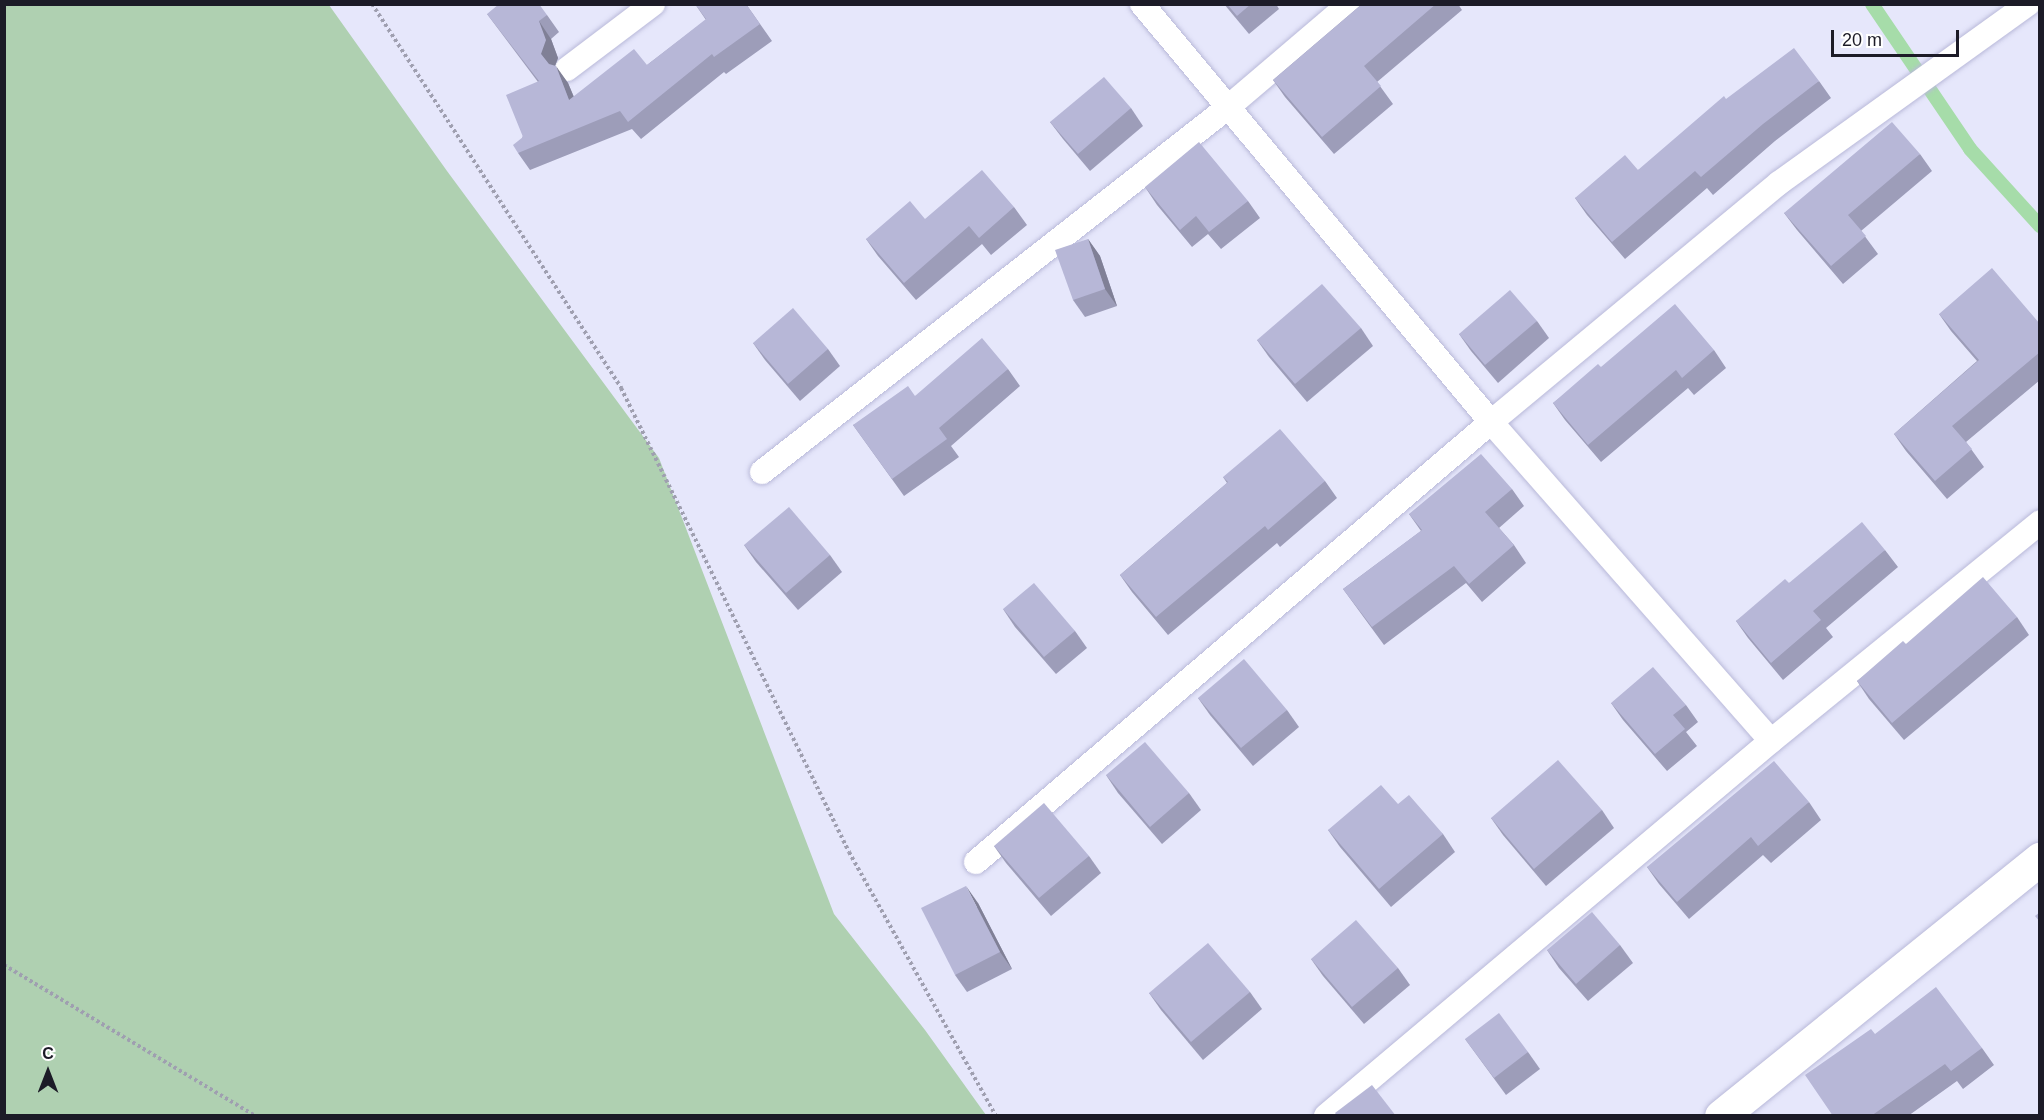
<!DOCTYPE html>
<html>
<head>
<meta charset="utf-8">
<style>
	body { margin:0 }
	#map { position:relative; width:2044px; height:1120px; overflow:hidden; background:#e6e7fb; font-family:Helvetica,sans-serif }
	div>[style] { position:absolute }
	.green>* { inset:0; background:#afd0b1 }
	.stream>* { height:14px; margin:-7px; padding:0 7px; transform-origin:7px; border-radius:7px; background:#a6dca9 }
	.path>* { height:4px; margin-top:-2px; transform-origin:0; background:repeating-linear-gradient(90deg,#9f9fb0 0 3px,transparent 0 6px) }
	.roads { filter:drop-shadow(0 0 2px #b9b9d9) drop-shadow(0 0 2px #b9b9d9) }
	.lane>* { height:24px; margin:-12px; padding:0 12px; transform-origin:12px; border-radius:12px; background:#fff }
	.street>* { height:33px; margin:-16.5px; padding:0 16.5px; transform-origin:16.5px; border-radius:16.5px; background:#fff }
	.wall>* { inset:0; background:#9d9db9 }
	.shaded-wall>* { inset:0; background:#808096 }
	.building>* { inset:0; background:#b7b7d7 }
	span { translate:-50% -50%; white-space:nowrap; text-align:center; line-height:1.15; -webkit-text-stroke:4.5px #fff; paint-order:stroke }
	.frame { position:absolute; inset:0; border:6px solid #1c1b27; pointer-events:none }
	.north { position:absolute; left:18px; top:1042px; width:60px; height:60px; -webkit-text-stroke:4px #fff; paint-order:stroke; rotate:0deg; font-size:16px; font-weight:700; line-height:24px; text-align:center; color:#1c1b27 }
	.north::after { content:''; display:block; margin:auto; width:21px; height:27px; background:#1c1b27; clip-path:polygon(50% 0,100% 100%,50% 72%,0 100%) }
	.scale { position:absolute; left:1831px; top:30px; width:128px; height:27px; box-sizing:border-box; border:3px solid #1c1b27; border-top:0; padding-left:8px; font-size:18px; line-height:21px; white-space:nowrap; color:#1c1b27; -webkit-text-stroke:4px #fff; paint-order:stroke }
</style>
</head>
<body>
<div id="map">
	<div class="green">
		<div style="clip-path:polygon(5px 4px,329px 5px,447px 171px,659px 458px,834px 914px,925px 1030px,986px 1115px,5px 1115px)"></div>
	</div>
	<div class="stream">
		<div style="left:1872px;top:4px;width:175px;rotate:55.9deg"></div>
		<div style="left:1970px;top:149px;width:104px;rotate:47.7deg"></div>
	</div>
	<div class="path">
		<div style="left:372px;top:4px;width:458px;rotate:57deg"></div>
		<div style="left:621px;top:388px;width:517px;rotate:63.83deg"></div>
		<div style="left:849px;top:852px;width:302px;rotate:60.9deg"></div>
		<div style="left:4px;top:965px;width:293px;rotate:31deg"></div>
	</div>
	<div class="roads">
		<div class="lane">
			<div style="left:1142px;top:4px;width:545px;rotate:50.14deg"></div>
			<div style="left:1491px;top:422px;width:424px;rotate:48.7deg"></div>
			<div style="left:1771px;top:741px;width:347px;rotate:-39.1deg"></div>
			<div style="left:567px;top:69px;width:108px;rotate:-37.1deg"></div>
			<div style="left:762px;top:472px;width:591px;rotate:-38.05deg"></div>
			<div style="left:1227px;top:108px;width:160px;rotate:-40.4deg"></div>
			<div style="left:976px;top:862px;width:677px;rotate:-40.51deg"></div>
			<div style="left:1491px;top:422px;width:374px;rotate:-39.7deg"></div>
			<div style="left:1779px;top:183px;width:307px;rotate:-35.7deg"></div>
			<div style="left:1326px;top:1116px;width:582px;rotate:-40.12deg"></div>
		</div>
		<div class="street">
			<div style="left:1721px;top:1116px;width:410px;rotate:-38.9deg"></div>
		</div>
	</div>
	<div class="wall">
		<div style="clip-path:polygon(695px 4px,746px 4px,772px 41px,726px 74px,724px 72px,641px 139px,632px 129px,530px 170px,518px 153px,538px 82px,487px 14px,547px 15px,559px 32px,551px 39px,558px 58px,555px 66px,568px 83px,574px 97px,647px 65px,706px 20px)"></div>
		<div style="clip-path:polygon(1224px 4px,1276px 4px,1279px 9px,1249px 34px)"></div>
		<div style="clip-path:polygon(1362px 4px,1458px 4px,1462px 10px,1377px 82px,1393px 104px,1334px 154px,1285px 97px,1273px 80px)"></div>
		<div style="clip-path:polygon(1819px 81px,1831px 98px,1775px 141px,1713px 195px,1707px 188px,1625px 259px,1587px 215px,1575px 198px,1638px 170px)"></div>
		<div style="clip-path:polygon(1131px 108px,1143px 126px,1090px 171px,1063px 139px,1050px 122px)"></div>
		<div style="clip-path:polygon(1920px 154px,1932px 171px,1861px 231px,1878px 254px,1843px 284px,1797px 230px,1784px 213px)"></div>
		<div style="clip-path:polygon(1145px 187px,1248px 201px,1260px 218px,1221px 249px,1208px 234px,1192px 247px,1157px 205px)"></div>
		<div style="clip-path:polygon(1014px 207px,1027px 225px,991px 255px,982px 244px,916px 300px,878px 256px,866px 239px,925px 219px)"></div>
		<div style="clip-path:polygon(1088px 239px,1100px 256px,1117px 306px,1085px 317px,1073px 300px)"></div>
		<div style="clip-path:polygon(1939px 314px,2040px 324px,2040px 380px,1966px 442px,1984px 467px,1947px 499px,1906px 451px,1894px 434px,1977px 361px,1951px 331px)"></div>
		<div style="clip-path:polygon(1537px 321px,1549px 338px,1498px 383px,1471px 351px,1459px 334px)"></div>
		<div style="clip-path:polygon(1361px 328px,1373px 346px,1307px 402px,1269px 357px,1257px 340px)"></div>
		<div style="clip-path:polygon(753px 343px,828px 349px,840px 366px,800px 401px,765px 360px)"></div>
		<div style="clip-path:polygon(1714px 350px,1726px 368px,1694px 395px,1688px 388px,1601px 462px,1565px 420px,1553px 403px,1601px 367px)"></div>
		<div style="clip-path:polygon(1008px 369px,1020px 386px,951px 446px,959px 457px,904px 496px,853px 425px,915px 396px)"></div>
		<div style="clip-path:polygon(1223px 477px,1325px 481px,1337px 498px,1280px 547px,1277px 543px,1168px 635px,1132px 592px,1120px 575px,1227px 483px)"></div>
		<div style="clip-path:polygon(1512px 489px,1524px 506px,1499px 528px,1514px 545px,1526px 563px,1482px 602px,1466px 583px,1384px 645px,1343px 589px,1421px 531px,1409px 514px)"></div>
		<div style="clip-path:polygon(744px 545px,830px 555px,842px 572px,798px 610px,756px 562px)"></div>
		<div style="clip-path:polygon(1885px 550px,1898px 567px,1826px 628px,1833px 637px,1783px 680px,1748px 638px,1736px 621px,1789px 583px)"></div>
		<div style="clip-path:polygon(1003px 609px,1075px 631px,1087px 648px,1056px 674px,1015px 627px)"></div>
		<div style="clip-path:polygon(2017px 617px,2029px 635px,1904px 740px,1869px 699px,1857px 681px,1906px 644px)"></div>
		<div style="clip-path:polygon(1198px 698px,1287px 710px,1299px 727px,1253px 766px,1210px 715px)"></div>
		<div style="clip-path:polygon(1611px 703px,1686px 705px,1698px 722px,1686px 732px,1697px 746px,1667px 771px,1623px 720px)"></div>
		<div style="clip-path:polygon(1106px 775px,1189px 793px,1201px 810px,1162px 844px,1118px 793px)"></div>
		<div style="clip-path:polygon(1809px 802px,1821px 820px,1771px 863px,1763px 855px,1689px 919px,1659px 884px,1647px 867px)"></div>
		<div style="clip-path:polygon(1398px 804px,1443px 834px,1455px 852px,1391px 907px,1340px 847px,1328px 830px)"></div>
		<div style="clip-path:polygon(1602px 810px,1614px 828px,1546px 886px,1503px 835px,1491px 818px)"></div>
		<div style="clip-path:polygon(994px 846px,1089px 856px,1101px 873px,1051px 916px,1006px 863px)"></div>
		<div style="clip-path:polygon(978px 903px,1012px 969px,967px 992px,955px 975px)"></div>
		<div style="clip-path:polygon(1620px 945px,1633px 963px,1588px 1001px,1559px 968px,1547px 950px)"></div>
		<div style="clip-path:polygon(1311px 959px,1398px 968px,1410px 985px,1364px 1024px,1323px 976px)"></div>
		<div style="clip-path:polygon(1250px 992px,1262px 1009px,1203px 1060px,1161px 1010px,1149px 993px)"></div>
		<div style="clip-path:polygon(1875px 1034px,1982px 1048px,1994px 1065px,1963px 1089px,1957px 1081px,1908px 1116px,1833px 1116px)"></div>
		<div style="clip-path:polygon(1465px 1039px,1528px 1052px,1540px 1069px,1506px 1095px)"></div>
	</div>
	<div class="shaded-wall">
		<div style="clip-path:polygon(539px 21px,551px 39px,558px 58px,553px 71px,541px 54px)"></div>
		<div style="clip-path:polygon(556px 66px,568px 83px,582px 117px,569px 100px)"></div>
		<div style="clip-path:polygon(1088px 239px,1100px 256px,1117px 306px,1105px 289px)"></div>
		<div style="clip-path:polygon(966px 886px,978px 903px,1012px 969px,1000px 952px)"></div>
	</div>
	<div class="building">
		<div style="clip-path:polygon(499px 4px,539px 4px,547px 15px,539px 21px,546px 40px,541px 54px,549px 64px,556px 66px,569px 100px,634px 49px,647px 65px,706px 19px,695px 4px,746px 4px,760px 24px,714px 57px,712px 54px,628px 122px,620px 111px,518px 153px,513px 145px,523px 137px,506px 95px,539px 81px,487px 14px)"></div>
		<div style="clip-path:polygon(1227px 4px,1251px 4px,1237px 16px)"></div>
		<div style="clip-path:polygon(1362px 4px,1436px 4px,1364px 66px,1381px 86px,1322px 137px,1273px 80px)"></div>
		<div style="clip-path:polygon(1794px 48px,1819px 81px,1763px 124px,1701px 177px,1695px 171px,1612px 242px,1575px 198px,1625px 155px,1638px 170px,1724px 96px,1726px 99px)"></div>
		<div style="clip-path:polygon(1104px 77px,1131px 108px,1078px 154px,1050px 122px)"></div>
		<div style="clip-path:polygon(1892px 122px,1920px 154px,1848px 215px,1866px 236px,1831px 266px,1784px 213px)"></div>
		<div style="clip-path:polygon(1199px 142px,1248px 201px,1209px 232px,1196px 216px,1180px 230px,1145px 187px)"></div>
		<div style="clip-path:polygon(982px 170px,1014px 207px,979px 238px,969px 226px,904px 283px,866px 239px,910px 201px,925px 219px)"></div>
		<div style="clip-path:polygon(1088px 239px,1105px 289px,1073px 300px,1055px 250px)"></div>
		<div style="clip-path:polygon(1992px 268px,2040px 324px,2040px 352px,1952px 426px,1972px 449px,1935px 481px,1894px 434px,1979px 360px,1939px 314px)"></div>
		<div style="clip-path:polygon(1322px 284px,1361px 328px,1295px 384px,1257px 340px)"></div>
		<div style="clip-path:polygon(1510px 290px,1537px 321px,1485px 365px,1459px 334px)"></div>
		<div style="clip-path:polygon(1675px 304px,1714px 350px,1682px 378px,1676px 370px,1588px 445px,1553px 403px,1598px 364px,1601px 367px)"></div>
		<div style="clip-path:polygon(793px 308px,828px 349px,788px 384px,753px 343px)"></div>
		<div style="clip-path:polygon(982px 338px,1008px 369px,939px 428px,947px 439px,892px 479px,853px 425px,908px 386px,915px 396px)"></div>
		<div style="clip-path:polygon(1280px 429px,1325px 481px,1268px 530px,1265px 526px,1156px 617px,1120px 575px,1228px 482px,1223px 477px)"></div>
		<div style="clip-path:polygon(1481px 454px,1512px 489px,1485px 512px,1514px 545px,1469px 584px,1454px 566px,1372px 627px,1343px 589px,1422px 530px,1409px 514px)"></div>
		<div style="clip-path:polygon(789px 507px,830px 555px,786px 593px,744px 545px)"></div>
		<div style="clip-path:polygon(1862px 522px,1885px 550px,1813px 611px,1821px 620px,1771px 663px,1736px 621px,1785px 579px,1789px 583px)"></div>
		<div style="clip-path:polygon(1983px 577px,2017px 617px,1892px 723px,1857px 681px,1903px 641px,1906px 644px)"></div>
		<div style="clip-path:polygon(1034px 583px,1075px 631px,1044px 657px,1003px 609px)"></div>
		<div style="clip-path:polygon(1244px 659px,1287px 710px,1241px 748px,1198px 698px)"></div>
		<div style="clip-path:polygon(1653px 667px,1686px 705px,1673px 715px,1685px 729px,1655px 754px,1611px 703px)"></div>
		<div style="clip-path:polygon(1145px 742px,1189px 793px,1150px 827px,1106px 775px)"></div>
		<div style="clip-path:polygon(1558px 760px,1602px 810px,1534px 869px,1491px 818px)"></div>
		<div style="clip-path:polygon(1774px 761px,1809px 802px,1758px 846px,1751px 837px,1677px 902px,1647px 867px)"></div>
		<div style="clip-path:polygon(1381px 785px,1398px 804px,1409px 795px,1443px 834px,1379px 889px,1328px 830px)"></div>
		<div style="clip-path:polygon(1044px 803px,1089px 856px,1039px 898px,994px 846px)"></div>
		<div style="clip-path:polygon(966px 886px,1000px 952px,955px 975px,921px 908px)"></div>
		<div style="clip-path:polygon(1592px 912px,1620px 945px,1576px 984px,1547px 950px)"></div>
		<div style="clip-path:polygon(2040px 912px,2040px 922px,2035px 916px)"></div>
		<div style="clip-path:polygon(1356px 920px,1398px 968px,1352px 1007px,1311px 959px)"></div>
		<div style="clip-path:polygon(1208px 943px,1250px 992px,1191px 1042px,1149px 993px)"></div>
		<div style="clip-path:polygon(1936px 987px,1982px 1048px,1951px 1071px,1945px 1064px,1871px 1116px,1833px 1116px,1805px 1075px,1871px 1029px,1875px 1034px)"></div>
		<div style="clip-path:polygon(1499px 1013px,1528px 1052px,1494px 1078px,1465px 1039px)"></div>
		<div style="clip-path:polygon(1372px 1085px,1396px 1116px,1337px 1116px,1335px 1113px)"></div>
	</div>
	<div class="frame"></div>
	<div class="north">С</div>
	<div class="scale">20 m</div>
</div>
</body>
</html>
